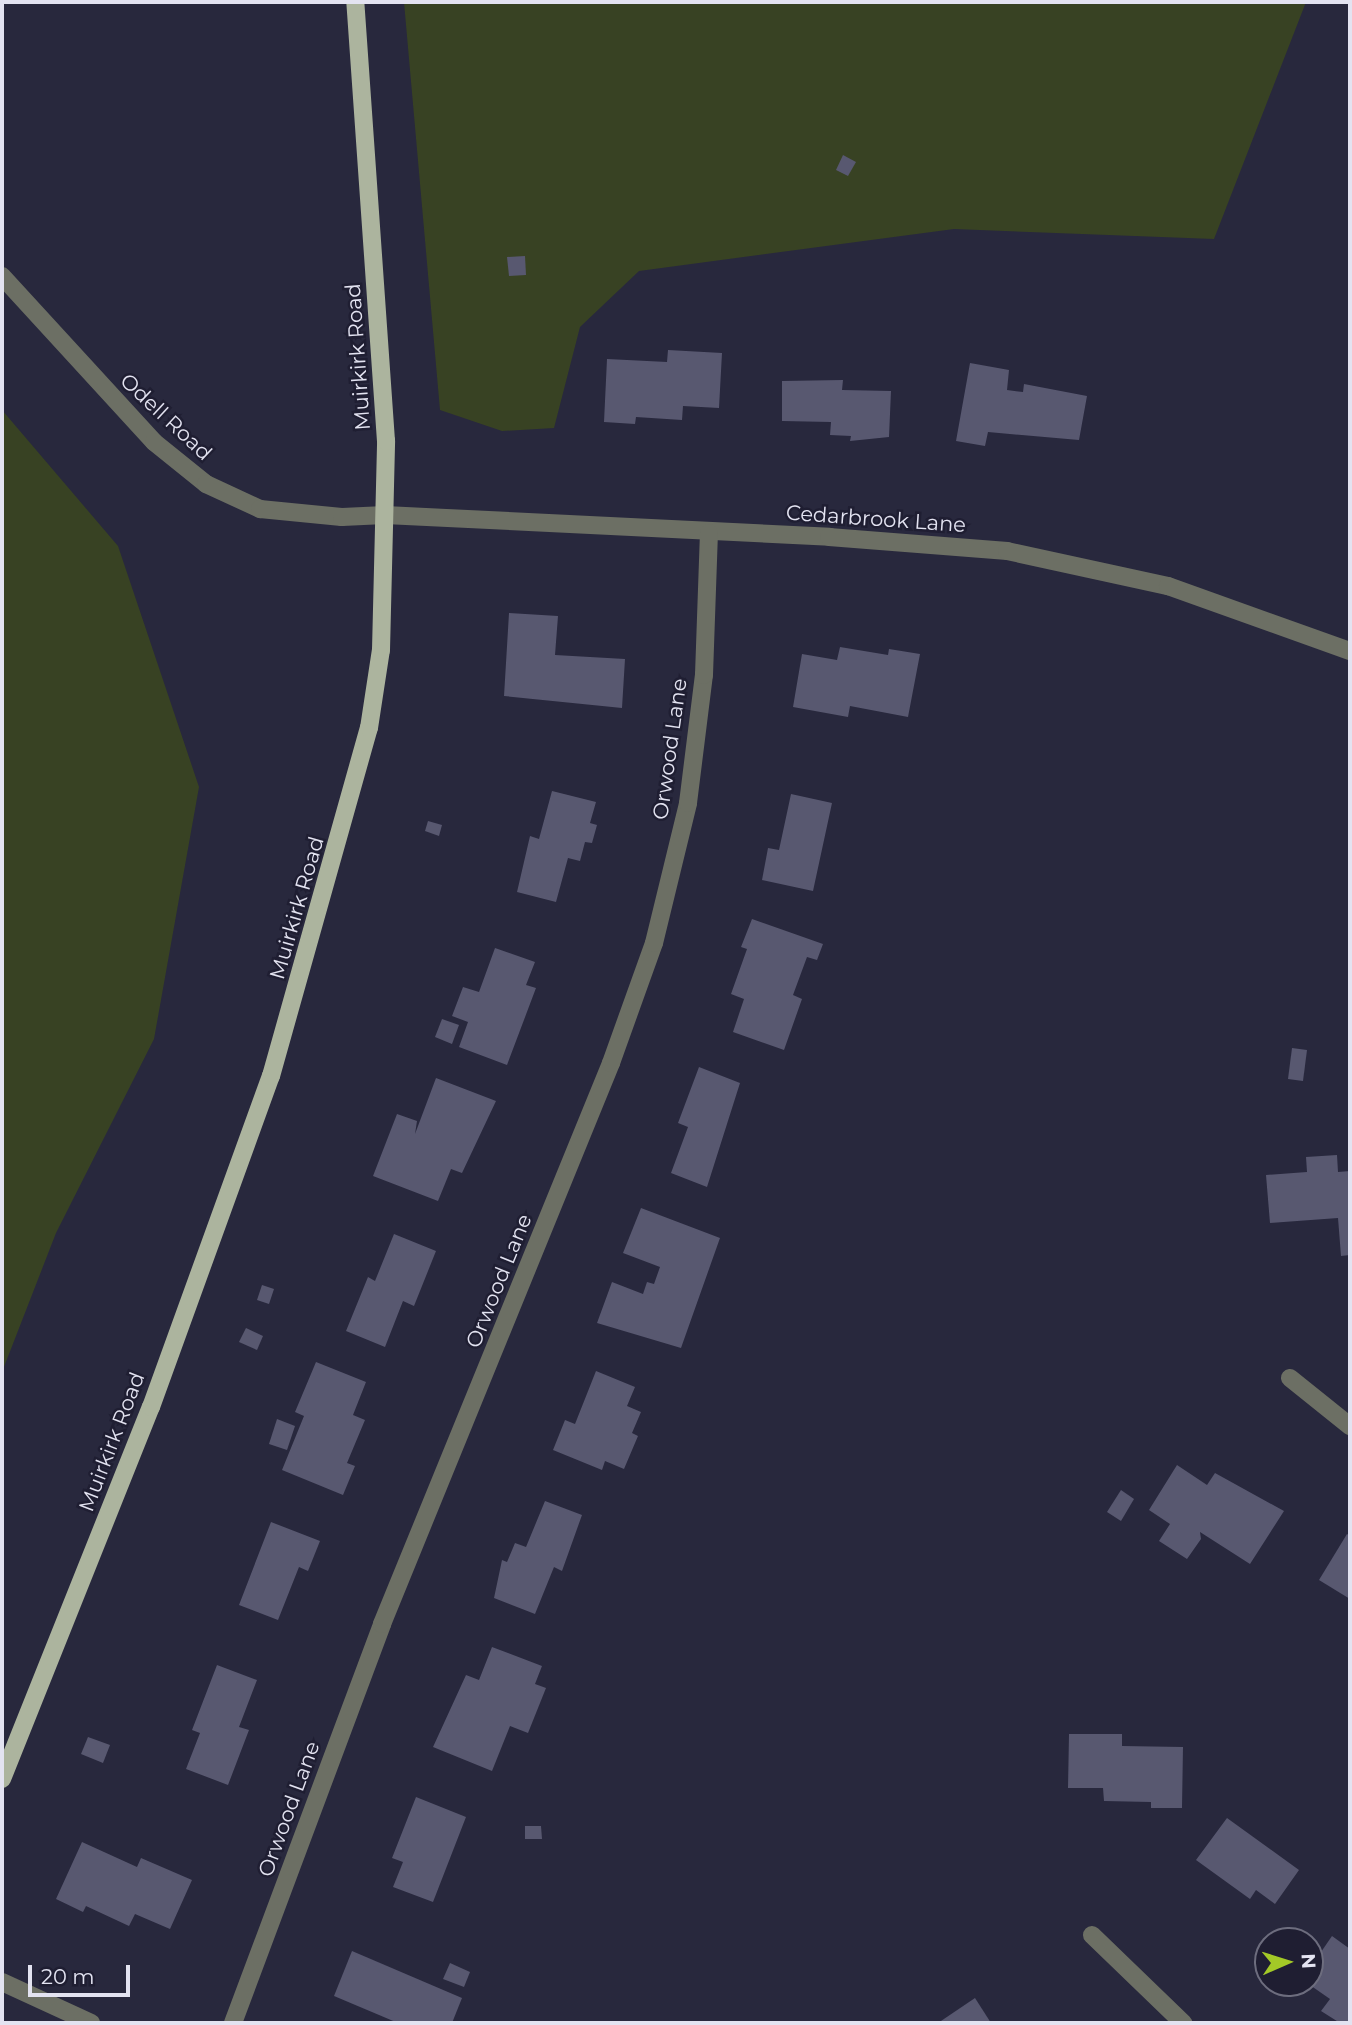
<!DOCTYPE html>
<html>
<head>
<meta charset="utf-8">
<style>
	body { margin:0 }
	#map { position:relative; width:1352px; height:2025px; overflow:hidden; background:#28283d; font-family:Montserrat,sans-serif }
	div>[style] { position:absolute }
	.green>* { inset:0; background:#384223 }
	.building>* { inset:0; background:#585870 }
	.minor>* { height:18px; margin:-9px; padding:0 9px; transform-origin:9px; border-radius:9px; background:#6c6f64 }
	.major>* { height:18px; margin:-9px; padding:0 9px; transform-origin:9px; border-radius:9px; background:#acb49e }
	span { translate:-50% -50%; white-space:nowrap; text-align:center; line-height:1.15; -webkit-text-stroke:5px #1f1e32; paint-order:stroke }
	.street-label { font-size:21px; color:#e3e3f1 }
	.frame { position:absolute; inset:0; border:4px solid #e3e3f1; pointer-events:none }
	.north { position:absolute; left:1254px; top:1927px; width:70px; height:70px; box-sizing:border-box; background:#1f1e32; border:2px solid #6d6d7e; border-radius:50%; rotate:87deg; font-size:19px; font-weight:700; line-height:28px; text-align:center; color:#e3e3f1 }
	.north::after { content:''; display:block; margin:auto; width:24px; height:32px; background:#a3c927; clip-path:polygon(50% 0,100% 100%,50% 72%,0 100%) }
	.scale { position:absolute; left:28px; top:1965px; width:102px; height:32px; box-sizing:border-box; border:4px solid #e3e3f1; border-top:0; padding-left:9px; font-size:21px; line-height:24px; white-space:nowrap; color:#e3e3f1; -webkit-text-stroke:5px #1f1e32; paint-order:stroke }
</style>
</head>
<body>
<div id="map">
	<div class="green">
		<div style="clip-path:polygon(404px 2px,1306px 2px,1214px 239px,954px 229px,639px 271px,580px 327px,554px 428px,502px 431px,440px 410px)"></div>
		<div style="clip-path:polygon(2px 410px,118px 546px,199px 787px,154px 1039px,56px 1233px,2px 1372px)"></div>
	</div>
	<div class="building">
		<div style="clip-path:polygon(843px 155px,856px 162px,848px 176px,836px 170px)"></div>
		<div style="clip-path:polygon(525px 256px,526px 275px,509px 276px,507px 257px)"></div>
		<div style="clip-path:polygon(668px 350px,722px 353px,719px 408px,683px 406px,682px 420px,636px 417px,635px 424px,604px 422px,607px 359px,667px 362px)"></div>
		<div style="clip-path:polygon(970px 363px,1009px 370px,1007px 390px,1023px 392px,1024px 384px,1087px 396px,1079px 440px,988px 432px,985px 446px,956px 441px)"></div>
		<div style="clip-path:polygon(843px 380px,842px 390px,891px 391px,889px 437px,850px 441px,851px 436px,830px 435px,831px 422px,782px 421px,782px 381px)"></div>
		<div style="clip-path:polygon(509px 613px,558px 616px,555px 655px,625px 659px,622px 708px,504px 696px)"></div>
		<div style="clip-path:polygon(840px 647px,888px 655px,889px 649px,920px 654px,908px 717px,850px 706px,848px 717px,793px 707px,802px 654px,837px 660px)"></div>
		<div style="clip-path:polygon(552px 791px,596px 802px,590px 823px,597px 825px,592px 843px,585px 842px,580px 861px,568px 858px,556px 902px,517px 892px,530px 836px,539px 839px)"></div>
		<div style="clip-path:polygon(791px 794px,832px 803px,813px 891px,762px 880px,768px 848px,779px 850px)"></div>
		<div style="clip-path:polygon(428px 821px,442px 825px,439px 836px,425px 831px)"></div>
		<div style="clip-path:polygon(752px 919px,823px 944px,817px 960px,807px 957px,793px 995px,802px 999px,784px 1050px,733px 1032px,744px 999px,731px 994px,747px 949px,741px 947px)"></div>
		<div style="clip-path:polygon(495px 948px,535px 962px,526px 985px,536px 988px,507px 1065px,459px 1047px,468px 1022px,452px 1016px,463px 987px,479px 992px)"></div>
		<div style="clip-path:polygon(442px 1019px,459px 1025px,452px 1044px,435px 1037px)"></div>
		<div style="clip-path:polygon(1292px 1048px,1307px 1050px,1303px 1081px,1288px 1079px)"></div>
		<div style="clip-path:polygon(699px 1067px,740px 1083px,707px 1187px,671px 1173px,688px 1127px,678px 1123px)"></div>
		<div style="clip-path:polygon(436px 1078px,496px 1101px,462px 1173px,451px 1169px,438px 1201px,373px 1176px,397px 1114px,417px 1121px,415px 1134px)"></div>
		<div style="clip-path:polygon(1337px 1155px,1338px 1172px,1350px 1171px,1350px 1255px,1341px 1256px,1338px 1218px,1270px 1223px,1266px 1175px,1307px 1172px,1306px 1157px)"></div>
		<div style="clip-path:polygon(641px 1208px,720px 1238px,681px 1348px,597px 1323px,612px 1282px,643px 1294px,647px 1282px,654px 1284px,660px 1267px,623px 1253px)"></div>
		<div style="clip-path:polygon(394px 1234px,436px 1251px,414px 1306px,403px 1301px,385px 1347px,346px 1331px,368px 1277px,375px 1281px)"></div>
		<div style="clip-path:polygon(262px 1285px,274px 1289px,269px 1304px,257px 1300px)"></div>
		<div style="clip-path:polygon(246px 1328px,263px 1336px,257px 1350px,239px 1342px)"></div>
		<div style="clip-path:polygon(316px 1362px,366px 1382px,353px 1415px,365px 1420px,347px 1463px,355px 1466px,343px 1495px,282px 1470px,304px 1416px,295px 1412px)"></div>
		<div style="clip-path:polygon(596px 1371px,635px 1387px,627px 1406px,641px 1412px,632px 1433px,638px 1436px,624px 1469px,605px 1461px,602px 1470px,553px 1450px,565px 1420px,575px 1424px)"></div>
		<div style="clip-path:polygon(277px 1419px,295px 1426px,287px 1450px,269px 1444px)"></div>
		<div style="clip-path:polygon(1177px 1465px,1207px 1485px,1215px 1473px,1284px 1511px,1250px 1564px,1200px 1532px,1201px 1539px,1187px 1559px,1159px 1541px,1170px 1524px,1149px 1510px)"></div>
		<div style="clip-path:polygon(1121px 1490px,1134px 1499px,1121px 1521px,1107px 1512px)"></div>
		<div style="clip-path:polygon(545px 1501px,582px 1515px,562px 1571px,554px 1567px,535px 1614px,494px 1598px,502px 1560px,507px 1562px,515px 1543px,526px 1547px)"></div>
		<div style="clip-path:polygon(271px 1522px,320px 1541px,308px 1571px,299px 1567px,278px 1620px,239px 1605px)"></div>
		<div style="clip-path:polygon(1347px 1534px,1350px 1536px,1350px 1599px,1319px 1580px)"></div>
		<div style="clip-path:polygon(492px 1647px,542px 1666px,535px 1684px,546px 1688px,528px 1733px,510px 1726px,492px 1771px,433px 1747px,466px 1675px,479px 1680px)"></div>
		<div style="clip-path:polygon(217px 1665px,257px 1680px,239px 1727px,249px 1730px,228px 1785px,186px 1769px,200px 1733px,192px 1730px)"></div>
		<div style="clip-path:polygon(1069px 1734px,1122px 1734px,1122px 1746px,1183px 1747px,1182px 1808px,1151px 1808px,1151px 1802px,1104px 1801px,1103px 1788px,1068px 1788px)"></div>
		<div style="clip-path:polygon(88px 1737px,110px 1745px,103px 1763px,81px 1754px)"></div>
		<div style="clip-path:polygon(416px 1797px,466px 1817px,433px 1902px,393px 1887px,403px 1862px,392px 1858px)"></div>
		<div style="clip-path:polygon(1227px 1818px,1299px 1870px,1275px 1904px,1256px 1890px,1250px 1899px,1196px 1860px)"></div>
		<div style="clip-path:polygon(525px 1826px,541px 1826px,542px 1839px,525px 1839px)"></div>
		<div style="clip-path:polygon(82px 1842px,137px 1867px,141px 1858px,192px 1880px,170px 1929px,135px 1914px,129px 1926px,86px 1906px,83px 1912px,56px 1899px)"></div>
		<div style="clip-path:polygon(1332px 1936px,1350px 1949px,1350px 2023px,1340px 2023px,1321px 2011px,1330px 1999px,1307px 1983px,1310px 1968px)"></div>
		<div style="clip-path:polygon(352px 1951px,462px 1998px,452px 2023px,398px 2023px,334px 1996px)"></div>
		<div style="clip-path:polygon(450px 1963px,470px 1972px,464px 1987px,443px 1979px)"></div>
		<div style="clip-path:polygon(975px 1998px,991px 2023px,938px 2023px)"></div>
	</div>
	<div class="minor">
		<div style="left:2px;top:276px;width:225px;rotate:47.5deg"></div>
		<div style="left:154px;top:442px;width:67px;rotate:38.9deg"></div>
		<div style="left:206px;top:484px;width:60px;rotate:24.8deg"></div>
		<div style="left:260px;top:509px;width:82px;rotate:5.6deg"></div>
		<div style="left:342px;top:517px;width:43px;rotate:-2.7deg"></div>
		<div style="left:385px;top:515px;width:445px;rotate:2.8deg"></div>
		<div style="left:829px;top:537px;width:179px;rotate:4.5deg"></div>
		<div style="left:1007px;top:551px;width:165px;rotate:12.3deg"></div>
		<div style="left:1168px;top:586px;width:193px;rotate:19.7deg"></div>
		<div style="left:1290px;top:1378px;width:77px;rotate:38.7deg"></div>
		<div style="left:1092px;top:1935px;width:127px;rotate:44deg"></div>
		<div style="left:2px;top:1982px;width:98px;rotate:24.7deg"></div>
		<div style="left:233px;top:2023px;width:426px;rotate:-69.5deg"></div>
		<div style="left:382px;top:1624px;width:606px;rotate:-67.79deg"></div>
		<div style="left:611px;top:1063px;width:127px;rotate:-70.3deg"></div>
		<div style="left:654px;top:943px;width:144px;rotate:-76.3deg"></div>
		<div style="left:688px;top:803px;width:129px;rotate:-82.9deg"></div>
		<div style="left:704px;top:675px;width:142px;rotate:-88deg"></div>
	</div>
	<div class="major">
		<div style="left:2px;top:1779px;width:401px;rotate:-68.2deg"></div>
		<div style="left:151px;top:1407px;width:352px;rotate:-70.1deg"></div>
		<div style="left:271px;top:1076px;width:362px;rotate:-74.3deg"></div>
		<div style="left:369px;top:728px;width:79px;rotate:-81.3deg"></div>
		<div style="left:381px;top:650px;width:209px;rotate:-88.6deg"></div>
		<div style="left:386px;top:441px;width:440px;rotate:-94deg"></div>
	</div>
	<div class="street-label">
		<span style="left:358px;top:357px;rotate:-94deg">Muirkirk Road</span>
		<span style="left:166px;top:417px;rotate:43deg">Odell Road</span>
		<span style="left:876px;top:519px;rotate:4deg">Cedarbrook Lane</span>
		<span style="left:670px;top:749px;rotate:-82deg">Orwood Lane</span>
		<span style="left:297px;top:908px;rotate:-74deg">Muirkirk Road</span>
		<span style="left:499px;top:1281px;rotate:-68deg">Orwood Lane</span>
		<span style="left:112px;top:1442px;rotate:-69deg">Muirkirk Road</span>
		<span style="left:289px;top:1809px;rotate:-70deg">Orwood Lane</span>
	</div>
	<div class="frame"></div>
	<div class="north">N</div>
	<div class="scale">20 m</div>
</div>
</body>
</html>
